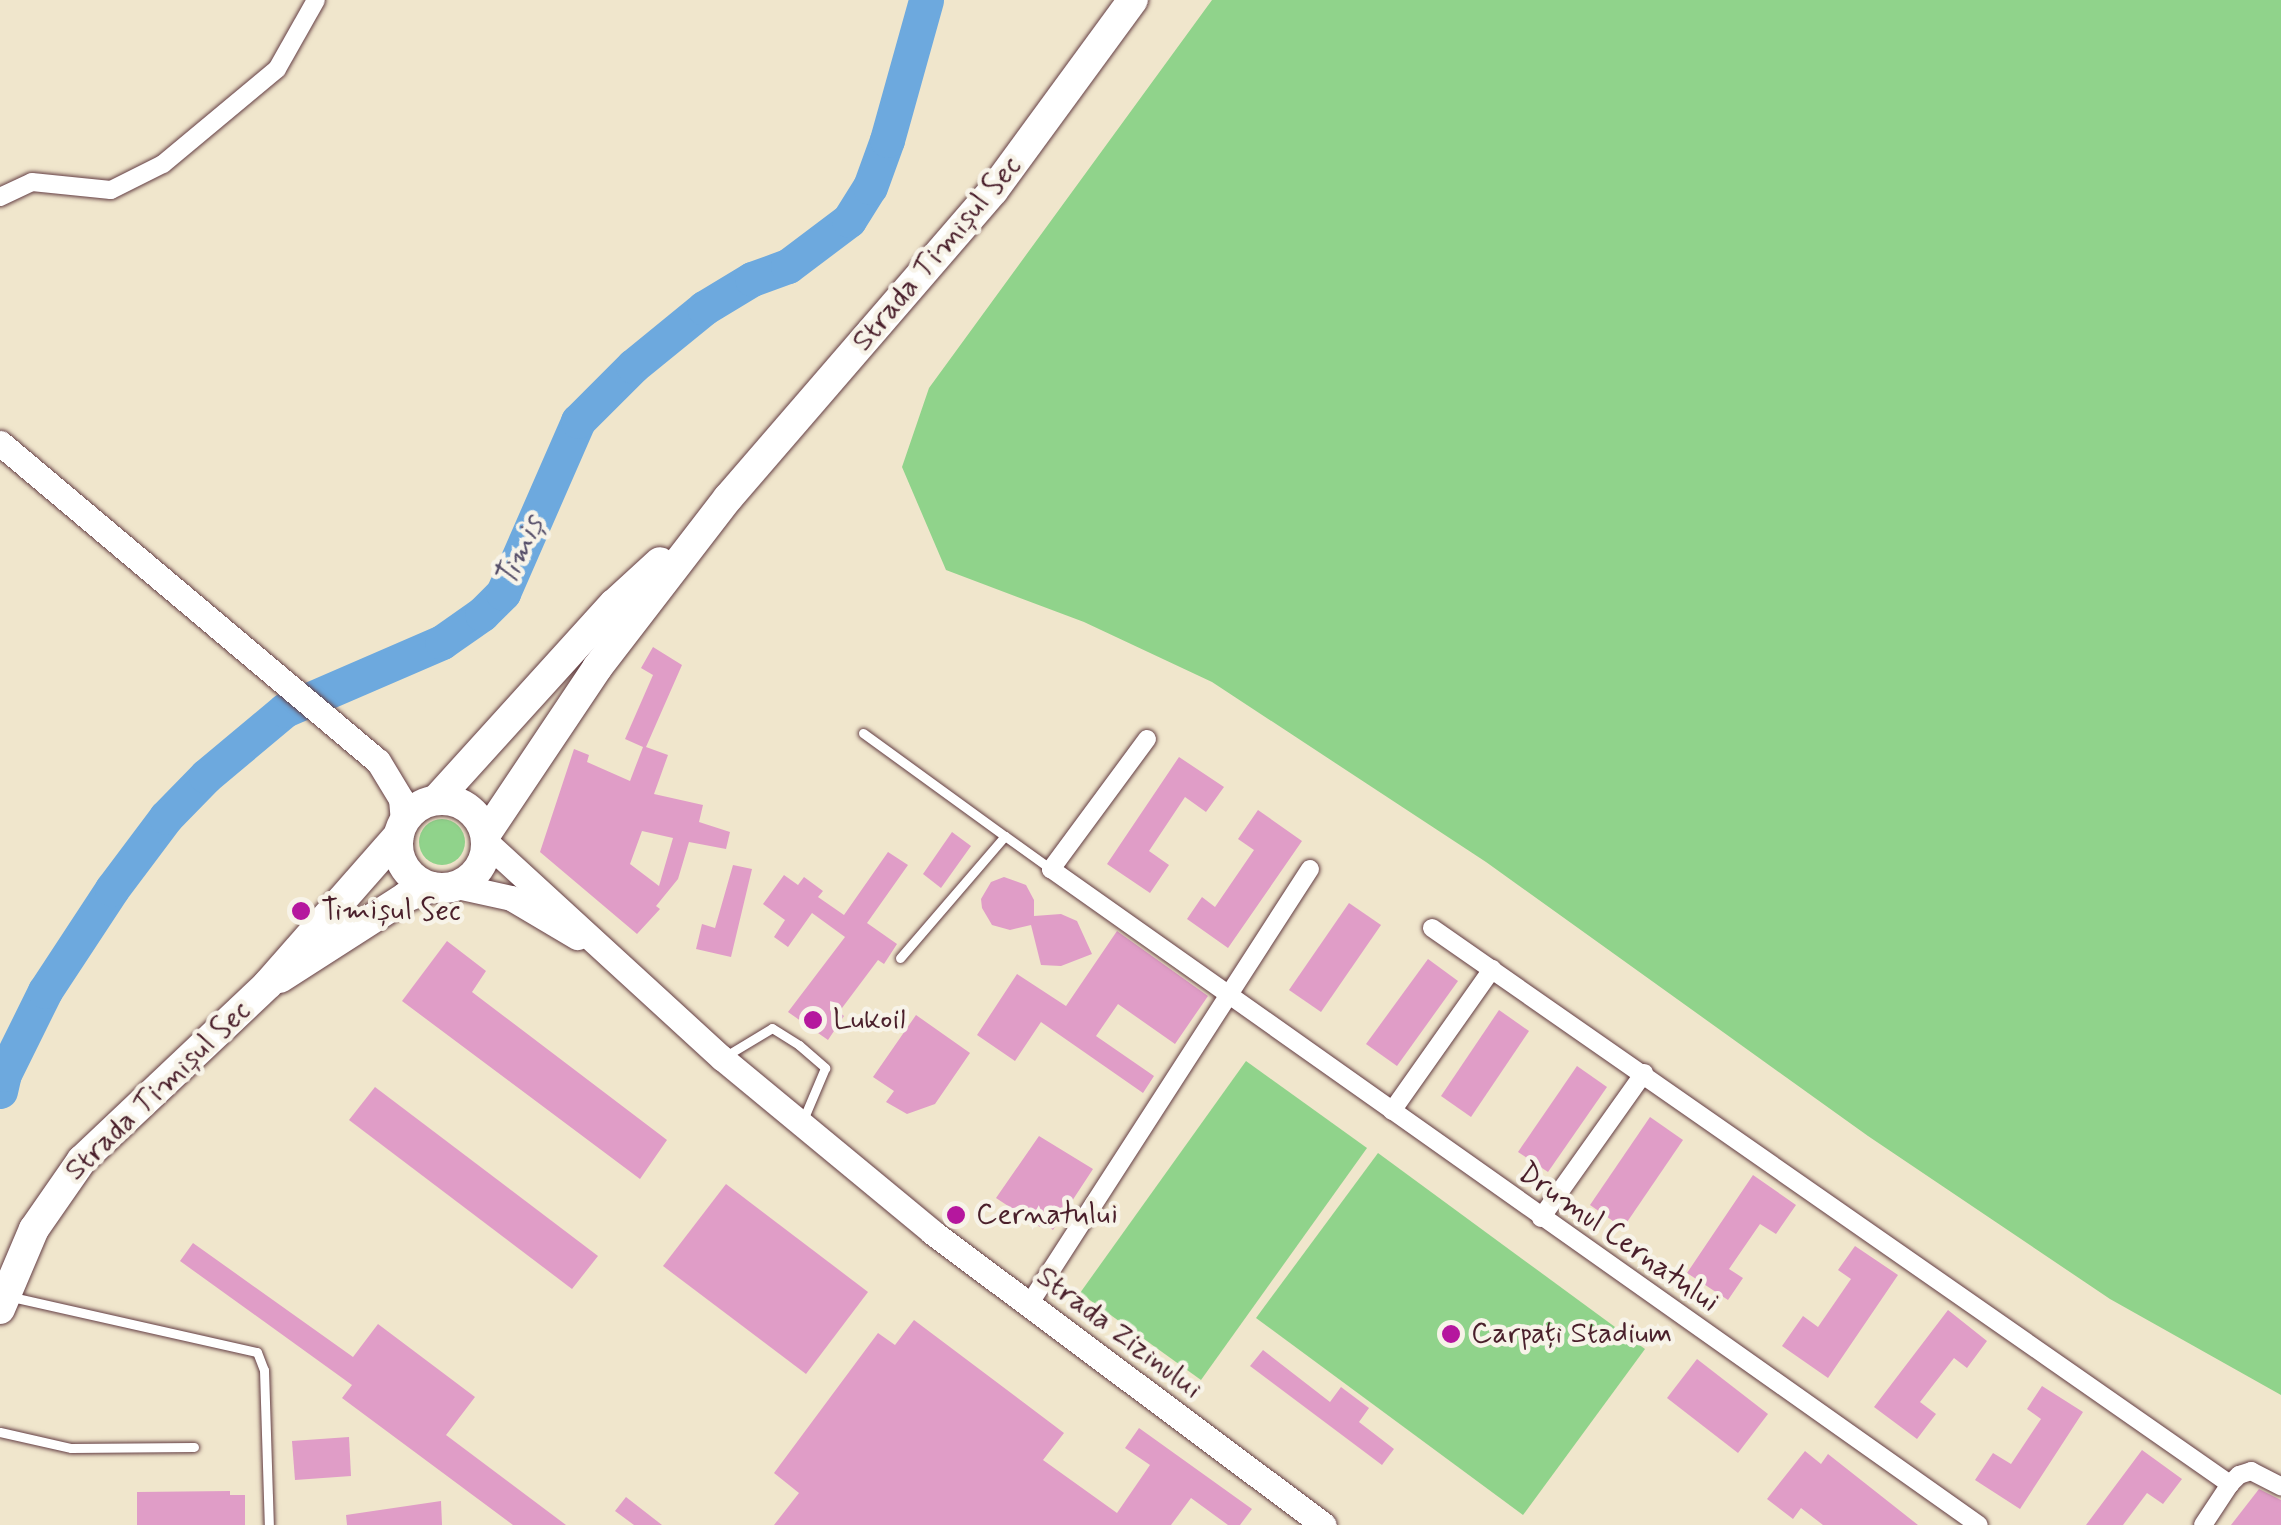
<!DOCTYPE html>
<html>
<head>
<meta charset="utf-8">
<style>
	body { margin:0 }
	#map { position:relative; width:2281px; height:1525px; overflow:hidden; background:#f0e6cc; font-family:Mynerve,sans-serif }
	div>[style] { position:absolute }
	.green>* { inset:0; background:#90d38b }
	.round { border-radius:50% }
	.river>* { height:35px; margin:-17.5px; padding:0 17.5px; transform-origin:17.5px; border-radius:17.5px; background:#6da9de }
	.building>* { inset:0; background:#e09dc7 }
	.roads { filter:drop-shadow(0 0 2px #633d43) drop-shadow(0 0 2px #633d43) }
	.service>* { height:9px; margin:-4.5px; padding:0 4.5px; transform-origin:4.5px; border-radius:4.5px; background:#fff }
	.minor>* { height:18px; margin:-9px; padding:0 9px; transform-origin:9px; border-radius:9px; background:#fff }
	.secondary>* { height:25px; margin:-12.5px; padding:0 12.5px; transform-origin:12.5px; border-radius:12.5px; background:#fff }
	.primary>* { height:30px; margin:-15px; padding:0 15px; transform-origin:15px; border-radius:15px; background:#fff }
	.primary>.ring { margin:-15px; padding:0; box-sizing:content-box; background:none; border:30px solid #fff; border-radius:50% }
	.dots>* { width:28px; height:28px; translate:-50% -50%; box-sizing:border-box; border:5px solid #f7f3e8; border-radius:50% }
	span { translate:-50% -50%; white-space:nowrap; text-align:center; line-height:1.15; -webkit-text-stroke:9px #f7f3e8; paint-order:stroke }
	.street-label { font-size:30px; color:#4a1f2b }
	.poi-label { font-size:30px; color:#4a1f2b }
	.left { translate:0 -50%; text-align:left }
	.water-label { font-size:32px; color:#564f6a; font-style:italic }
</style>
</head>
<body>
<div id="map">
	<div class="green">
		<div style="clip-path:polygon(1212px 0,2281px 0,2281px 1395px,2110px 1299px,1868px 1136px,1486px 862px,1212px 682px,1084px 622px,946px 570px,902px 467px,929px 388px)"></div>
		<div class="round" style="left:419px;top:819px;width:46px;height:46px"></div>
		<div style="clip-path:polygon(1246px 1061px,1367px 1148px,1201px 1380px,1080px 1293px)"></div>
		<div style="clip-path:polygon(1378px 1153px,1645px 1349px,1523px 1515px,1256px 1318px)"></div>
	</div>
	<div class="river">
		<div style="left:0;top:1091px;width:17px;rotate:-77deg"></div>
		<div style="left:4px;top:1074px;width:93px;rotate:-63.7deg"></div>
		<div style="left:45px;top:991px;width:122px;rotate:-56.7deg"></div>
		<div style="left:112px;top:889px;width:90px;rotate:-53.1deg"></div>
		<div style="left:166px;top:817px;width:57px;rotate:-45.7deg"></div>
		<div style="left:206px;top:776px;width:103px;rotate:-39.9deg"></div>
		<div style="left:285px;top:710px;width:171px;rotate:-23.4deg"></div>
		<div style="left:442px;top:642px;width:49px;rotate:-35deg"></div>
		<div style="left:482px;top:614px;width:30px;rotate:-45deg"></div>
		<div style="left:503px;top:593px;width:188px;rotate:-66.4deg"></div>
		<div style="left:578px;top:421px;width:78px;rotate:-45deg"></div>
		<div style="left:633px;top:366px;width:92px;rotate:-39.2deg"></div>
		<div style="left:704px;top:308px;width:56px;rotate:-31.1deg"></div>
		<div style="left:752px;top:279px;width:38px;rotate:-20deg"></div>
		<div style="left:788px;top:266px;width:76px;rotate:-37deg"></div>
		<div style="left:849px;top:220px;width:39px;rotate:-58deg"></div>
		<div style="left:870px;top:187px;width:50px;rotate:-70.1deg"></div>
		<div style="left:887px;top:140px;width:145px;rotate:-74.4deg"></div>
	</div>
	<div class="building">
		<div style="clip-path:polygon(evenodd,653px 647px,682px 665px,646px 747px,668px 755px,654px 794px,703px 805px,699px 822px,730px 832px,726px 849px,689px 842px,678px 879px,656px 906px,660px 909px,637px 934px,540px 852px,574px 749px,589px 755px,587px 762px,630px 781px,643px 747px,625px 739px,653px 675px,641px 668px,653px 647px,642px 831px,673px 838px,659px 886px,630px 864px,642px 831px)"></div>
		<div style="clip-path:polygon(1179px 757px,1224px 787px,1206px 812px,1185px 797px,1149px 851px,1169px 865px,1150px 893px,1107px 864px)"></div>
		<div style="clip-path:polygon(1258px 810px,1302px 841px,1228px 948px,1187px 919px,1202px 897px,1215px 907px,1254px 850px,1238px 839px)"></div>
		<div style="clip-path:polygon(952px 832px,971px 846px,941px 888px,923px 874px)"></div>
		<div style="clip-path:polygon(888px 852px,908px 865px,867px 923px,897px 944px,884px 964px,878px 960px,839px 1012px,844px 1016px,828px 1040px,788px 1012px,845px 937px,812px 913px,788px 947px,774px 937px,785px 920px,763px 904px,784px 875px,798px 885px,804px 877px,823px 891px,818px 897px,844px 915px)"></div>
		<div style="clip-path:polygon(733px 865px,752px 869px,731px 957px,696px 949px,702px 924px,715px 928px)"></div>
		<div style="clip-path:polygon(1004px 877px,1026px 885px,1034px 900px,1034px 916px,1061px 914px,1077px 921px,1092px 954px,1061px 966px,1041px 965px,1031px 925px,1010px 930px,992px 925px,982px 908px,981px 899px,991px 882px)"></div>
		<div style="clip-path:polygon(1349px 903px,1381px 925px,1321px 1012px,1289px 990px)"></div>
		<div style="clip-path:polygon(1117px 931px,1208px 996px,1175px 1044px,1118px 1004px,1096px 1036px,1154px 1076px,1143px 1093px,1041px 1022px,1015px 1061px,977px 1035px,1017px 974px,1066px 1006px)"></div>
		<div style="clip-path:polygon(447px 941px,486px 971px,472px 992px,667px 1140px,640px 1179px,402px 1001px)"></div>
		<div style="clip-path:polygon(1428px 959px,1458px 981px,1397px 1066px,1366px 1044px)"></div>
		<div style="clip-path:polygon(1499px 1010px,1529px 1031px,1471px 1117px,1441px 1096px)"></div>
		<div style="clip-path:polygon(916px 1015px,970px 1053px,935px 1104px,907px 1114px,886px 1102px,894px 1091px,873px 1077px)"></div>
		<div style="clip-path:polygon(1577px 1066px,1607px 1087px,1548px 1172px,1518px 1152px)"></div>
		<div style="clip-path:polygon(375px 1087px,598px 1256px,572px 1289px,349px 1120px)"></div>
		<div style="clip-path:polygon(1650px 1117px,1683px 1140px,1623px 1228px,1590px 1205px)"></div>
		<div style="clip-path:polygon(1039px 1136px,1093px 1169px,1053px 1230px,1043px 1223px,1040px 1227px,996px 1198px)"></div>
		<div style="clip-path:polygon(1753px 1175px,1796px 1205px,1776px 1234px,1760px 1224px,1729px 1269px,1743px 1278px,1728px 1300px,1687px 1273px)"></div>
		<div style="clip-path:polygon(726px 1184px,868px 1292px,806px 1374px,663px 1266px)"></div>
		<div style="clip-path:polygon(193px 1243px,353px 1357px,378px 1324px,475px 1397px,446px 1435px,566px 1525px,513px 1525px,342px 1398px,352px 1385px,180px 1261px)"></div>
		<div style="clip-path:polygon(1855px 1246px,1898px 1275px,1828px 1378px,1782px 1346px,1803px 1316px,1818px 1327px,1851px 1279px,1838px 1270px)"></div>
		<div style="clip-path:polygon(1948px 1310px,1987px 1341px,1967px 1368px,1954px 1358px,1920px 1402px,1936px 1414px,1917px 1439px,1874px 1407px)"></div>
		<div style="clip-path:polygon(914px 1320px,1064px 1433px,1043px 1460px,1117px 1513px,1150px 1465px,1125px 1448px,1139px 1428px,1252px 1509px,1240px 1525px,1228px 1525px,1191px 1498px,1171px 1525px,774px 1525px,799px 1493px,774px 1473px,878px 1333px,895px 1345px)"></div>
		<div style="clip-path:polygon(1263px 1350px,1330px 1402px,1341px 1387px,1369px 1408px,1359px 1422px,1394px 1449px,1382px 1465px,1250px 1366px)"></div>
		<div style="clip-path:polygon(1697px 1359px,1768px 1414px,1738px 1453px,1667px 1398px)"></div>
		<div style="clip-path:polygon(2042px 1386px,2083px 1412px,2020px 1509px,1975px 1480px,1993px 1453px,2011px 1464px,2041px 1419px,2027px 1409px)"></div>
		<div style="clip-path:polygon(349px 1437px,351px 1476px,295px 1480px,292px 1441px)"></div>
		<div style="clip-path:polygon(2142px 1450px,2182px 1479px,2163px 1504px,2147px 1493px,2123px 1525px,2086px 1525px)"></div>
		<div style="clip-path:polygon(1805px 1451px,1821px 1464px,1828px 1454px,1918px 1525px,1823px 1525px,1801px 1508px,1793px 1519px,1767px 1499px)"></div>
		<div style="clip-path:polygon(2259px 1489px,2281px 1500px,2281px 1525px,2231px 1525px)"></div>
		<div style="clip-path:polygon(230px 1491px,230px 1495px,245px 1495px,245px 1525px,137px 1525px,137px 1492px)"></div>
		<div style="clip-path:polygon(626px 1497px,662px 1525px,634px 1525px,615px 1511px)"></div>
		<div style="clip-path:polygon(441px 1501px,442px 1525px,347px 1525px,346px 1515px)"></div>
	</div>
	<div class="roads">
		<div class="service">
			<div style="left:863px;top:733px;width:175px;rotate:36deg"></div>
			<div style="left:900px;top:958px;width:161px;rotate:-49.3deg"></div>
			<div style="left:1005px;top:836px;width:57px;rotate:35.7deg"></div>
			<div style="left:724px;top:1057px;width:56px;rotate:-31.1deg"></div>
			<div style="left:772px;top:1028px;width:32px;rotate:32deg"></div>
			<div style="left:799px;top:1045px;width:35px;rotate:41deg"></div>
			<div style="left:825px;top:1068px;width:56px;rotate:112.9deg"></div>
			<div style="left:12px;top:1297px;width:251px;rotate:12.7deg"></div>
			<div style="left:257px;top:1352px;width:19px;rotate:69deg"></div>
			<div style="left:264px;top:1370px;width:155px;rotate:88.2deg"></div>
			<div style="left:0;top:1432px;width:73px;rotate:12.7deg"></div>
			<div style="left:71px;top:1448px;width:123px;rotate:-0.5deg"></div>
		</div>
		<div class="minor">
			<div style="left:0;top:197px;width:35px;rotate:-25deg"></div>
			<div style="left:32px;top:182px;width:79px;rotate:5.8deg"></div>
			<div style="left:111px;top:190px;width:58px;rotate:-26.6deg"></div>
			<div style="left:163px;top:164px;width:148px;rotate:-39.8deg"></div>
			<div style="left:277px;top:69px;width:79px;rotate:-60.5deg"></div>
			<div style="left:1147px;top:739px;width:162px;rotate:126.4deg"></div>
			<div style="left:1051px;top:869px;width:1136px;rotate:35.26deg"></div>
			<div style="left:1432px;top:928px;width:973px;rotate:34.87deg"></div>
			<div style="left:2230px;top:1484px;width:13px;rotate:-45deg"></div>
			<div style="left:2239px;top:1475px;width:13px;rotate:-18deg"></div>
			<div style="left:2251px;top:1471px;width:34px;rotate:27deg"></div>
			<div style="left:1392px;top:1111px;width:174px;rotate:-54.8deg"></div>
			<div style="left:1541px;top:1218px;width:178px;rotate:-54.6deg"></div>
			<div style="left:1028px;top:1306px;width:520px;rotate:-57.17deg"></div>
			<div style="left:2203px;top:1525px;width:49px;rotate:-56.6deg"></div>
		</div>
		<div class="secondary">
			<div style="left:0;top:443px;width:494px;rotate:40.1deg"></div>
			<div style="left:378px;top:761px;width:44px;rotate:58.8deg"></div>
			<div style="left:401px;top:799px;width:25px;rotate:85deg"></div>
			<div style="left:487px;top:843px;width:319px;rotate:42.5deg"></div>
			<div style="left:722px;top:1058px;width:273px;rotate:39.6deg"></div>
			<div style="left:932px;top:1232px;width:489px;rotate:36.8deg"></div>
			<div style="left:457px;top:886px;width:55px;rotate:12.5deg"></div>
			<div style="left:511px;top:898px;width:77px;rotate:30.6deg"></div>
		</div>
		<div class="primary">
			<div class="ring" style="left:398px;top:800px;width:58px;height:58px"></div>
			<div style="left:436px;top:800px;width:265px;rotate:-47.8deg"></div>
			<div style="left:614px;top:604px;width:62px;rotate:-42.4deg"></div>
			<div style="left:486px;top:834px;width:200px;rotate:-56.2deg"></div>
			<div style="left:597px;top:668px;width:215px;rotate:-52.4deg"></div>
			<div style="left:728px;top:498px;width:406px;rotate:-49.2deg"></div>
			<div style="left:993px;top:191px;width:237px;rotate:-53.8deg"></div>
			<div style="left:280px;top:978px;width:150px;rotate:-32.7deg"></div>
			<div style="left:406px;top:897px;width:28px;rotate:-21deg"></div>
			<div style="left:0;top:1309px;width:87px;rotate:-67deg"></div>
			<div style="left:34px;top:1229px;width:84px;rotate:-55.2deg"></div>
			<div style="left:82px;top:1160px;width:256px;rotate:-43.4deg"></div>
			<div style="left:268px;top:984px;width:198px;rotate:-48.7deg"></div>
		</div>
	</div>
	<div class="dots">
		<div style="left:301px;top:911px;background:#b5179e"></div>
		<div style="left:813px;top:1020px;background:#b5179e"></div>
		<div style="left:956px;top:1215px;background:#b5179e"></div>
		<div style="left:1451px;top:1334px;background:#b5179e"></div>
	</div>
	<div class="street-label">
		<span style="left:937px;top:254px;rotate:-50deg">Strada Timișul Sec</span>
		<span style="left:158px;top:1091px;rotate:-44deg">Strada Timișul Sec</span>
		<span style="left:1618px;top:1238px;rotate:35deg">Drumul Cernatului</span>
		<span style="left:1119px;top:1333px;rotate:37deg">Strada Zizinului</span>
	</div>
	<div class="poi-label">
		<span class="left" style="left:321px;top:911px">Timișul Sec</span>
		<span class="left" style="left:833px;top:1020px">Lukoil</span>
		<span class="left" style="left:976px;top:1215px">Cernatului</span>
		<span class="left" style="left:1471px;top:1334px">Carpați Stadium</span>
	</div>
	<div class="water-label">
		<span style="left:520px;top:552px;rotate:-65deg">Timiș</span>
	</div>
</div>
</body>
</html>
